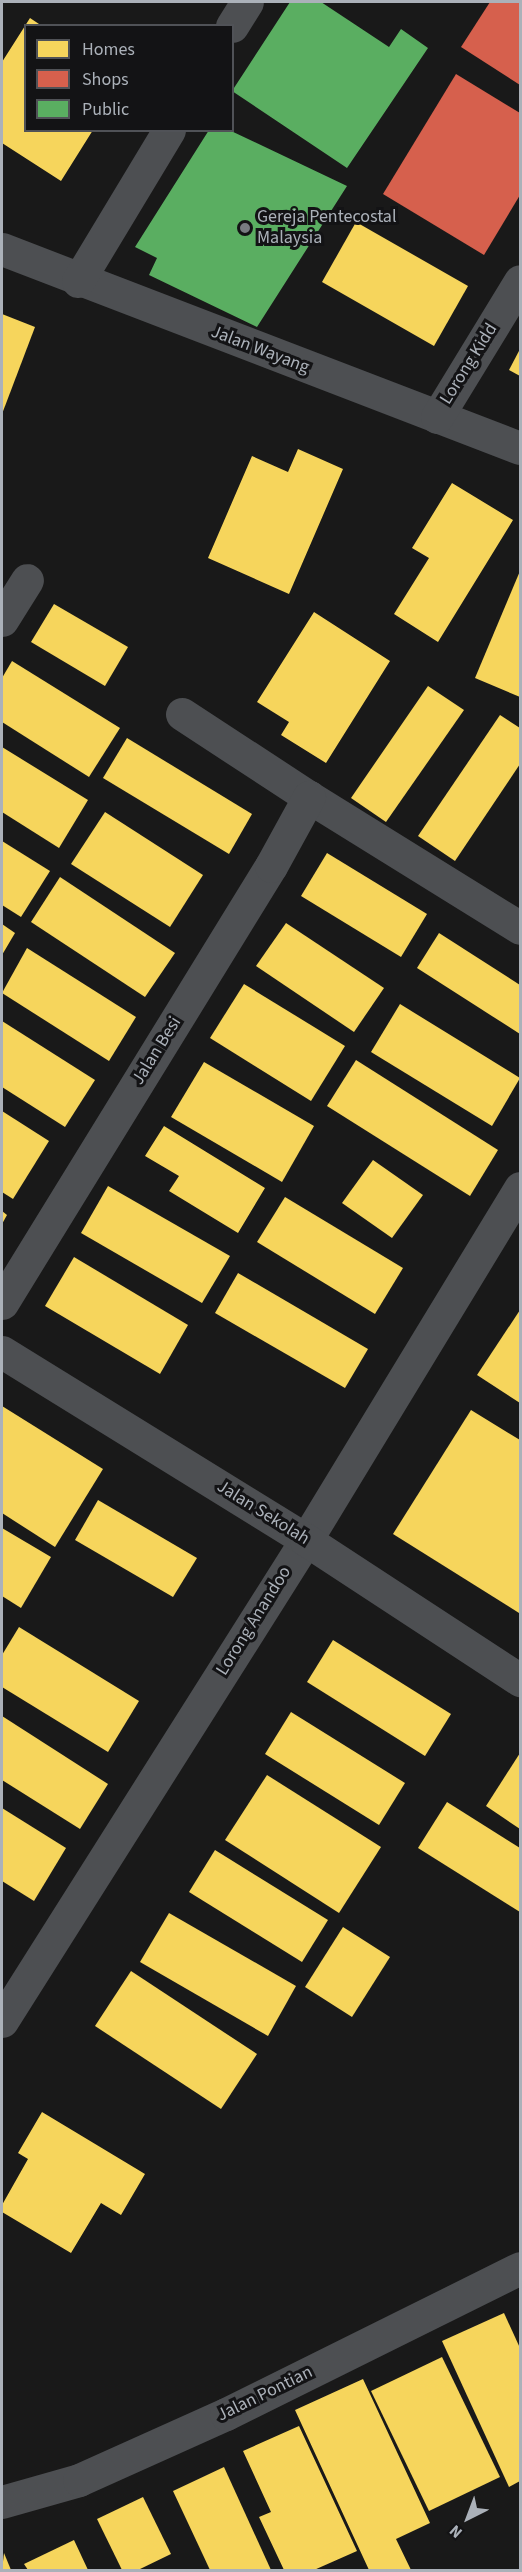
<!DOCTYPE html>
<html>
<head>
<meta charset="utf-8">
<style>
	body { margin:0 }
	#map { position:relative; width:522px; height:2572px; overflow:hidden; background:#191919; font-family:"Source Sans 3",sans-serif }
	div>[style] { position:absolute }
	.homes>* { inset:0; background:#f6d55c }
	.shops>* { inset:0; background:#d6604d }
	.public>* { inset:0; background:#5aae61 }
	.minor>* { height:33px; margin:-16.5px; padding:0 16.5px; transform-origin:16.5px; border-radius:16.5px; background:#4d4f52 }
	.tertiary>* { height:33px; margin:-16.5px; padding:0 16.5px; transform-origin:16.5px; border-radius:16.5px; background:#4d4f52 }
	.dots>* { width:16px; height:16px; translate:-50% -50%; box-sizing:border-box; border:3px solid #131315; border-radius:50% }
	span { translate:-50% -50%; white-space:nowrap; text-align:center; line-height:1.15; -webkit-text-stroke:6px #131315; paint-order:stroke }
	.poi-label { font-size:18px; color:#abb1b9 }
	.left { translate:0 -50%; text-align:left }
	.street-label { font-size:18px; color:#abb1b9 }
	.frame { position:absolute; inset:0; border:3px solid #abb1b9; pointer-events:none }
	.legend { position:absolute; left:24px; top:24px; width:210px; height:108px; box-sizing:border-box; background:#131315; border:2px solid #505257; margin:0; padding:8px 10px; list-style:none; font-size:18px; color:#abb1b9 }
	.legend li { display:flex; align-items:center; gap:12px; height:30px }
	.legend b { width:30px; border:2px solid #505257 }
	.north { position:absolute; left:438px; top:2488px; width:60px; height:60px; -webkit-text-stroke:4px #131315; paint-order:stroke; rotate:222deg; font-size:16px; font-weight:700; line-height:24px; text-align:center; color:#abb1b9 }
	.north::after { content:''; display:block; margin:auto; width:21px; height:27px; background:#abb1b9; clip-path:polygon(50% 0,100% 100%,50% 72%,0 100%) }
</style>
</head>
<body>
<div id="map">
	<div class="homes">
		<div style="clip-path:polygon(30px 18px,42px 26px,26px 26px,26px 130px,93px 130px,61px 181px,2px 143px,2px 62px)"></div>
		<div style="clip-path:polygon(356px 222px,468px 286px,434px 346px,322px 282px)"></div>
		<div style="clip-path:polygon(2px 314px,35px 327px,2px 414px)"></div>
		<div style="clip-path:polygon(520px 349px,520px 376px,509px 370px)"></div>
		<div style="clip-path:polygon(298px 449px,343px 469px,289px 594px,208px 558px,252px 456px,288px 472px)"></div>
		<div style="clip-path:polygon(452px 483px,513px 520px,438px 642px,394px 614px,429px 558px,412px 548px)"></div>
		<div style="clip-path:polygon(520px 571px,520px 697px,475px 678px)"></div>
		<div style="clip-path:polygon(54px 604px,128px 647px,105px 686px,31px 642px)"></div>
		<div style="clip-path:polygon(314px 612px,390px 661px,326px 763px,281px 735px,289px 722px,257px 702px)"></div>
		<div style="clip-path:polygon(12px 661px,120px 728px,89px 777px,2px 722px,2px 678px)"></div>
		<div style="clip-path:polygon(428px 686px,464px 710px,386px 822px,351px 798px)"></div>
		<div style="clip-path:polygon(500px 715px,520px 728px,520px 764px,455px 861px,418px 836px)"></div>
		<div style="clip-path:polygon(127px 738px,252px 814px,229px 854px,103px 778px)"></div>
		<div style="clip-path:polygon(2px 747px,88px 800px,59px 848px,2px 812px)"></div>
		<div style="clip-path:polygon(105px 812px,203px 875px,170px 927px,71px 864px)"></div>
		<div style="clip-path:polygon(2px 841px,50px 871px,21px 917px,2px 905px)"></div>
		<div style="clip-path:polygon(327px 853px,427px 914px,401px 957px,301px 896px)"></div>
		<div style="clip-path:polygon(60px 877px,175px 953px,145px 997px,31px 922px)"></div>
		<div style="clip-path:polygon(286px 923px,384px 988px,354px 1032px,256px 966px)"></div>
		<div style="clip-path:polygon(2px 924px,15px 933px,2px 955px)"></div>
		<div style="clip-path:polygon(439px 933px,520px 985px,520px 1034px,417px 968px)"></div>
		<div style="clip-path:polygon(27px 948px,136px 1017px,109px 1061px,2px 993px)"></div>
		<div style="clip-path:polygon(244px 984px,345px 1046px,311px 1101px,210px 1038px)"></div>
		<div style="clip-path:polygon(400px 1004px,520px 1078px,492px 1126px,371px 1052px)"></div>
		<div style="clip-path:polygon(2px 1021px,95px 1080px,65px 1127px,2px 1087px)"></div>
		<div style="clip-path:polygon(356px 1060px,498px 1150px,470px 1196px,327px 1106px)"></div>
		<div style="clip-path:polygon(204px 1062px,314px 1126px,282px 1182px,171px 1117px)"></div>
		<div style="clip-path:polygon(2px 1111px,49px 1141px,13px 1199px,2px 1192px)"></div>
		<div style="clip-path:polygon(164px 1126px,265px 1188px,238px 1233px,169px 1191px,179px 1176px,145px 1156px)"></div>
		<div style="clip-path:polygon(373px 1160px,423px 1195px,392px 1238px,342px 1203px)"></div>
		<div style="clip-path:polygon(108px 1186px,230px 1256px,202px 1303px,81px 1233px)"></div>
		<div style="clip-path:polygon(285px 1197px,403px 1268px,375px 1314px,257px 1242px)"></div>
		<div style="clip-path:polygon(2px 1211px,7px 1215px,2px 1224px)"></div>
		<div style="clip-path:polygon(74px 1257px,188px 1325px,160px 1374px,45px 1306px)"></div>
		<div style="clip-path:polygon(238px 1273px,368px 1349px,345px 1388px,215px 1313px)"></div>
		<div style="clip-path:polygon(520px 1310px,520px 1403px,477px 1375px)"></div>
		<div style="clip-path:polygon(2px 1406px,103px 1469px,55px 1547px,2px 1513px)"></div>
		<div style="clip-path:polygon(471px 1410px,520px 1440px,519px 1613px,393px 1534px)"></div>
		<div style="clip-path:polygon(98px 1500px,197px 1558px,173px 1597px,75px 1540px)"></div>
		<div style="clip-path:polygon(2px 1528px,51px 1557px,21px 1608px,2px 1596px)"></div>
		<div style="clip-path:polygon(19px 1627px,139px 1701px,108px 1752px,2px 1687px,2px 1655px)"></div>
		<div style="clip-path:polygon(333px 1640px,451px 1714px,425px 1756px,307px 1682px)"></div>
		<div style="clip-path:polygon(291px 1712px,405px 1783px,379px 1825px,265px 1754px)"></div>
		<div style="clip-path:polygon(2px 1716px,108px 1784px,80px 1829px,2px 1780px)"></div>
		<div style="clip-path:polygon(520px 1753px,520px 1829px,486px 1806px)"></div>
		<div style="clip-path:polygon(267px 1775px,381px 1847px,339px 1913px,225px 1840px)"></div>
		<div style="clip-path:polygon(447px 1802px,520px 1848px,520px 1912px,418px 1848px)"></div>
		<div style="clip-path:polygon(2px 1808px,66px 1848px,34px 1901px,2px 1881px)"></div>
		<div style="clip-path:polygon(215px 1850px,328px 1920px,302px 1962px,189px 1892px)"></div>
		<div style="clip-path:polygon(169px 1913px,296px 1986px,268px 2036px,140px 1962px)"></div>
		<div style="clip-path:polygon(343px 1927px,390px 1957px,352px 2017px,305px 1987px)"></div>
		<div style="clip-path:polygon(131px 1971px,257px 2054px,221px 2109px,95px 2026px)"></div>
		<div style="clip-path:polygon(42px 2112px,145px 2174px,121px 2215px,101px 2203px,71px 2253px,2px 2212px,2px 2205px,28px 2159px,18px 2153px)"></div>
		<div style="clip-path:polygon(504px 2313px,520px 2348px,520px 2481px,509px 2487px,442px 2341px)"></div>
		<div style="clip-path:polygon(442px 2357px,500px 2477px,429px 2511px,371px 2391px)"></div>
		<div style="clip-path:polygon(363px 2379px,430px 2523px,396px 2539px,411px 2570px,369px 2570px,295px 2410px)"></div>
		<div style="clip-path:polygon(299px 2426px,357px 2551px,314px 2570px,284px 2570px,259px 2517px,271px 2512px,243px 2451px)"></div>
		<div style="clip-path:polygon(224px 2467px,271px 2570px,210px 2570px,173px 2491px)"></div>
		<div style="clip-path:polygon(143px 2497px,171px 2554px,138px 2570px,122px 2570px,97px 2519px)"></div>
		<div style="clip-path:polygon(74px 2540px,88px 2570px,28px 2570px,24px 2564px)"></div>
		<div style="clip-path:polygon(4px 2553px,11px 2570px,2px 2570px)"></div>
	</div>
	<div class="shops">
		<div style="clip-path:polygon(490px 2px,520px 2px,520px 85px,461px 47px)"></div>
		<div style="clip-path:polygon(456px 74px,520px 113px,520px 195px,484px 255px,383px 194px)"></div>
	</div>
	<div class="public">
		<div style="clip-path:polygon(290px 2px,321px 2px,389px 47px,401px 29px,428px 48px,347px 168px,232px 91px)"></div>
		<div style="clip-path:polygon(209px 130px,229px 130px,347px 186px,257px 327px,149px 275px,157px 258px,135px 247px)"></div>
	</div>
	<div class="minor">
		<div style="left:232px;top:26px;width:28px;rotate:-58deg"></div>
		<div style="left:2px;top:249px;width:555px;rotate:21.02deg"></div>
		<div style="left:78px;top:281px;width:176px;rotate:-58.9deg"></div>
		<div style="left:437px;top:417px;width:159px;rotate:-58.6deg"></div>
		<div style="left:2px;top:620px;width:47px;rotate:-58deg"></div>
		<div style="left:182px;top:714px;width:152px;rotate:33.2deg"></div>
		<div style="left:309px;top:797px;width:248px;rotate:31.8deg"></div>
		<div style="left:2px;top:1303px;width:513px;rotate:-58.39deg"></div>
		<div style="left:271px;top:866px;width:79px;rotate:-61.2deg"></div>
		<div style="left:2px;top:2021px;width:569px;rotate:-57.71deg"></div>
		<div style="left:306px;top:1540px;width:412px;rotate:-58.7deg"></div>
	</div>
	<div class="tertiary">
		<div style="left:2px;top:1352px;width:357px;rotate:31.7deg"></div>
		<div style="left:306px;top:1540px;width:256px;rotate:33.2deg"></div>
		<div style="left:2px;top:2502px;width:80px;rotate:-15.9deg"></div>
		<div style="left:79px;top:2480px;width:161px;rotate:-24.2deg"></div>
		<div style="left:226px;top:2414px;width:328px;rotate:-26.4deg"></div>
	</div>
	<div class="dots">
		<div style="left:245px;top:228px;background:#787c81"></div>
	</div>
	<div class="poi-label">
		<span class="left" style="left:257px;top:228px">Gereja Pentecostal<br>Malaysia</span>
	</div>
	<div class="street-label">
		<span style="left:260px;top:350px;rotate:21deg">Jalan Wayang</span>
		<span style="left:469px;top:364px;rotate:-58deg">Lorong Kidd</span>
		<span style="left:157px;top:1051px;rotate:-58deg">Jalan Besi</span>
		<span style="left:263px;top:1513px;rotate:32deg">Jalan Sekolah</span>
		<span style="left:254px;top:1621px;rotate:-58deg">Lorong Anandoo</span>
		<span style="left:265px;top:2394px;rotate:-26deg">Jalan Pontian</span>
	</div>
	<div class="frame"></div>
	<ul class="legend">
	<li><b style="height:16px;background:#f6d55c"></b>Homes</li>
	<li><b style="height:16px;background:#d6604d"></b>Shops</li>
	<li><b style="height:16px;background:#5aae61"></b>Public</li>
	</ul>
	<div class="north">N</div>
</div>
</body>
</html>
